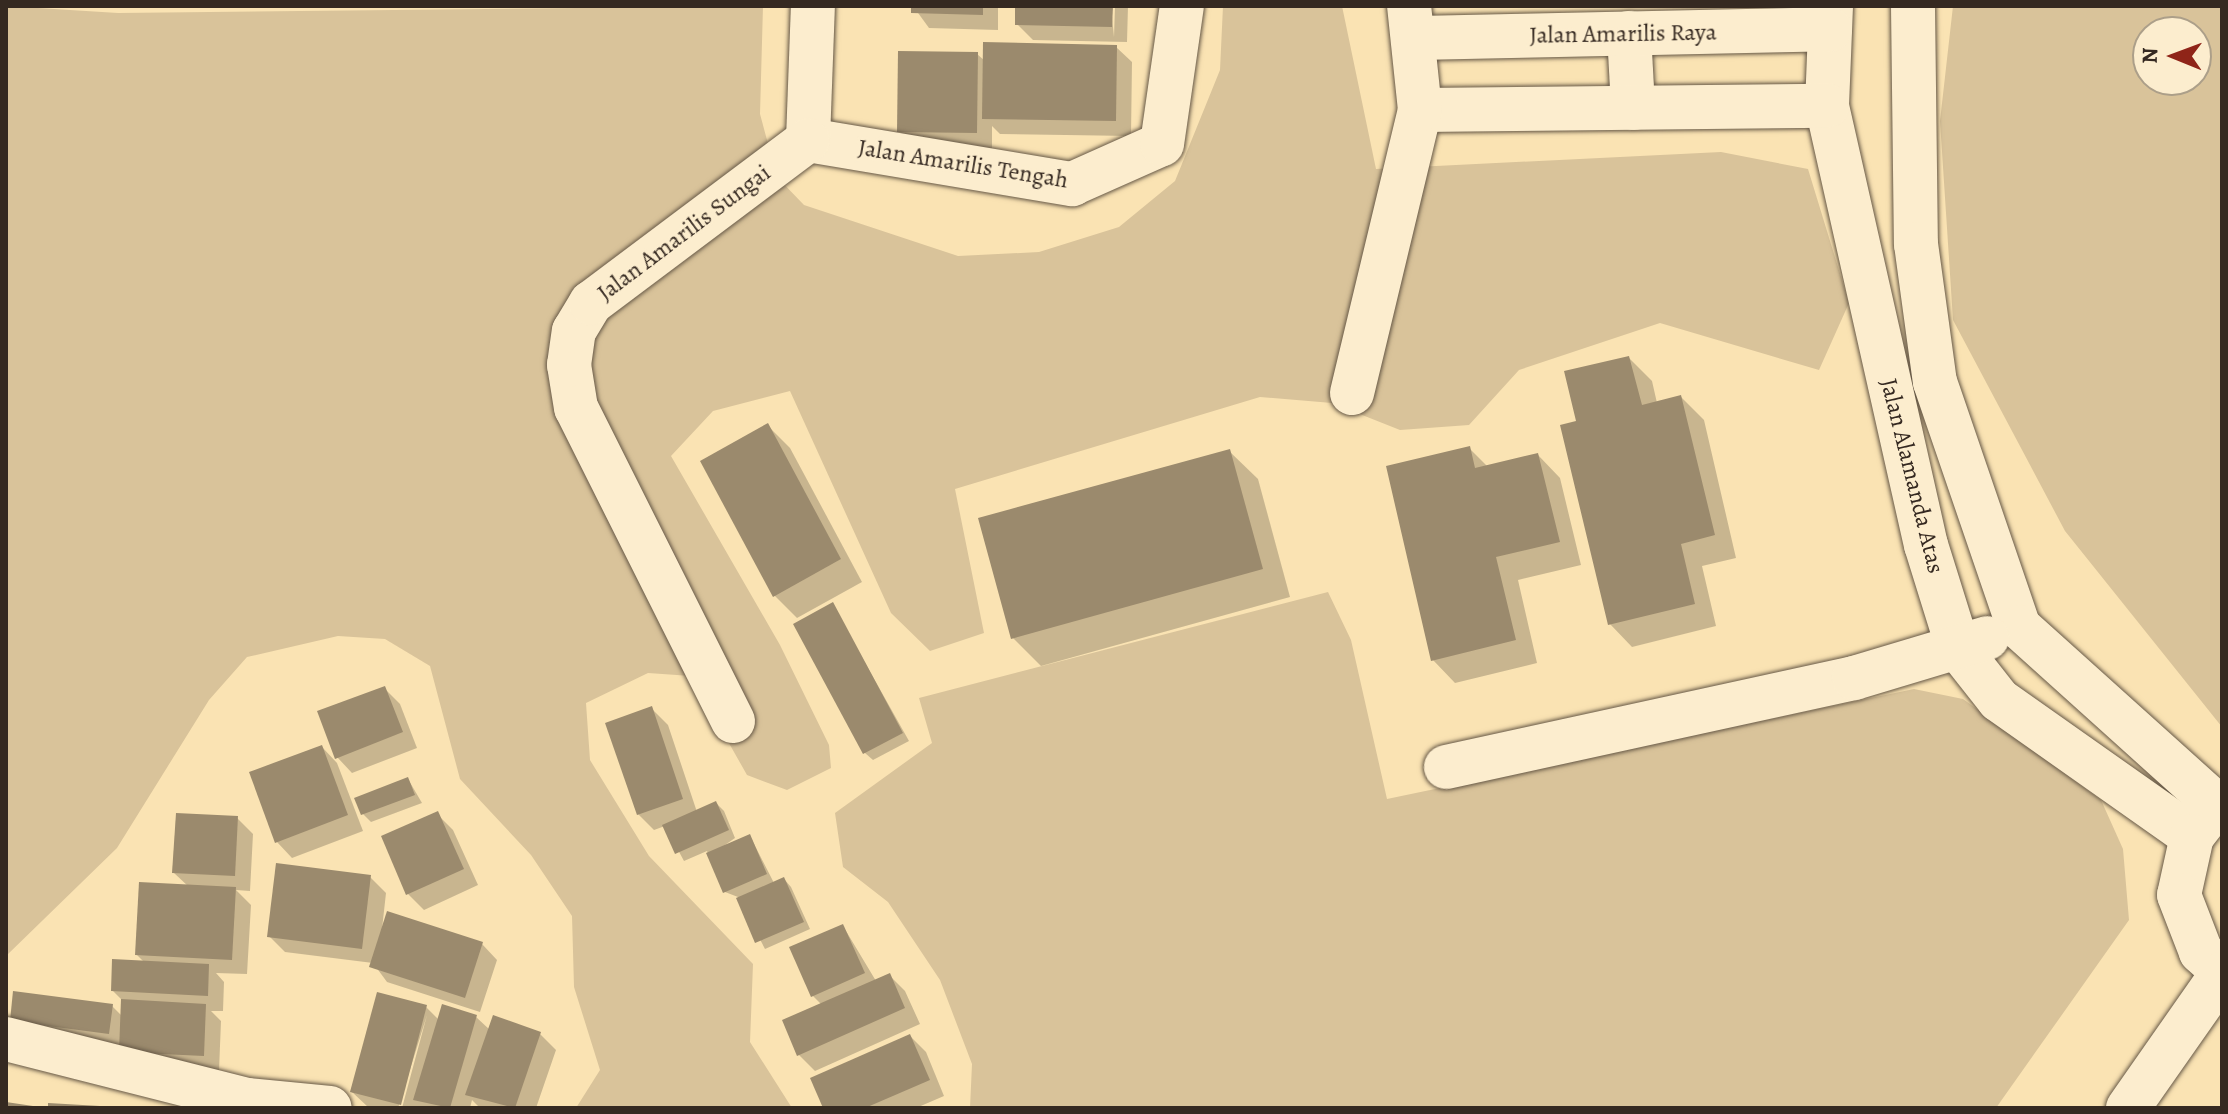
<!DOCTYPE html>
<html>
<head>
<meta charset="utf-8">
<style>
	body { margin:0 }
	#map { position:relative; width:2228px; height:1114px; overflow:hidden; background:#fae3b3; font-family:Alegreya,serif }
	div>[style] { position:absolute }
	.green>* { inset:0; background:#d9c39a }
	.shadow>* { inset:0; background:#0003 }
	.building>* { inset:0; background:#9b8a6d }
	.roads { filter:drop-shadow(0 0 2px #665846) drop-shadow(0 0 2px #665846) }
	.minor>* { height:44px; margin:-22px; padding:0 22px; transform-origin:22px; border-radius:22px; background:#fcedce }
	span { translate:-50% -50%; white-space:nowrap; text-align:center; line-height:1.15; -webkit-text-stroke:6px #fcedce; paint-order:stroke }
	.street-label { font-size:24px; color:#352921 }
	.frame { position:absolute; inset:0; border:8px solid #352921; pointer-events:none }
	.north { position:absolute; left:2132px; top:16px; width:80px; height:80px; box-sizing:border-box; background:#fcedce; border:2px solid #ac9f89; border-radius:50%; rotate:271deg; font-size:22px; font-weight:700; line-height:32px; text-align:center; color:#352921 }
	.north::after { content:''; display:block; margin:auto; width:28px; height:36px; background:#8f2418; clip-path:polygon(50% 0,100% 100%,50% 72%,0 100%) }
</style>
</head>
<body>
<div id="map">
	<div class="green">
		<div style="clip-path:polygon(6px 6px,118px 13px,763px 6px,760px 114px,777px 177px,804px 205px,958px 256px,1039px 252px,1119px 227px,1175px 181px,1220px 70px,1223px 6px,1342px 6px,1376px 169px,1721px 152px,1808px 169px,1849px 303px,1819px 370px,1660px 323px,1519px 370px,1469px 425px,1400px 430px,1332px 403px,1260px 397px,955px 489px,984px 633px,930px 651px,891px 613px,790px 391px,713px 411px,671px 456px,780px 645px,829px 745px,831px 768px,787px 790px,747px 775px,691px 676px,648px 673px,586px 703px,590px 760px,649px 856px,753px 964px,750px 1042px,792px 1108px,576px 1108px,600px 1070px,574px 987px,572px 916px,531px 855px,460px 779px,430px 666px,385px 639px,338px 636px,247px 657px,209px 700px,117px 848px,6px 956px)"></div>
		<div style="clip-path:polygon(evenodd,1953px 6px,2222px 6px,2222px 727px,2065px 531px,1953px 320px,1940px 121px,1953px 6px,2148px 32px,2196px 32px,2196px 80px,2148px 80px,2148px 32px)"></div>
		<div style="clip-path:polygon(1328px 592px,1351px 640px,1387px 799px,1914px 689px,1963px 699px,2101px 800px,2123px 849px,2129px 920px,1996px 1108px,970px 1108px,972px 1064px,940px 980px,888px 902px,843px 867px,835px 813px,932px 743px,919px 698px)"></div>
	</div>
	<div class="shadow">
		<div style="clip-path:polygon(913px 6px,998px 6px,998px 30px,929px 28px)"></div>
		<div style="clip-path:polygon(1017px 6px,1111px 6px,1114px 37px,1115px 6px,1128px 6px,1127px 42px,1033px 40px,1017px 24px)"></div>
		<div style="clip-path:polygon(1622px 6px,1652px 6px,1625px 8px)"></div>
		<div style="clip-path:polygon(1116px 47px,1132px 62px,1131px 136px,1000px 134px,992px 126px,992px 148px,915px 147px,899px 131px,977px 54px,985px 61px)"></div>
		<div style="clip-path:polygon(1629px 358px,1652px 381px,1657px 403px,1681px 397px,1704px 420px,1736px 558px,1702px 566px,1716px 626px,1632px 647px,1610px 624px,1579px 422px)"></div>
		<div style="clip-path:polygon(767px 425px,790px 448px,862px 582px,797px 618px,774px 595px)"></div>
		<div style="clip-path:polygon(1469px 448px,1488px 467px,1538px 455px,1560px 478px,1581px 565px,1518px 580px,1537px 663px,1455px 683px,1433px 660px)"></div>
		<div style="clip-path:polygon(1229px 451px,1258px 479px,1290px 597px,1041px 666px,1013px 638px)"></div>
		<div style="clip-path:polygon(832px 604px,909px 741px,873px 760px,865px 753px)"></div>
		<div style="clip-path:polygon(384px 688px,400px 704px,417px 748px,352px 773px,337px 757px)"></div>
		<div style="clip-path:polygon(652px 709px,668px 725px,697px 812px,716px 803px,724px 811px,735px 838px,715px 852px,750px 836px,774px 883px,784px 879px,791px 887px,810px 929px,765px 949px,738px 897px,725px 892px,707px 851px,684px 861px,665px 826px,654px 830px,638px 814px)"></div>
		<div style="clip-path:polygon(322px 747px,337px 763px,363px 831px,292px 858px,277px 842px)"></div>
		<div style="clip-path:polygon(408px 779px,422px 803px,371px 822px,363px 814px)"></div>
		<div style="clip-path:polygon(437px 814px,453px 830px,478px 885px,424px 910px,408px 894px)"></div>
		<div style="clip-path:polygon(237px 818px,253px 834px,250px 891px,236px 890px,251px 905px,247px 974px,216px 973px,224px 982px,223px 1011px,211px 1011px,221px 1021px,219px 1071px,12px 1021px,112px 1006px,122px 1016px,123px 1001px,113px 991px,145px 963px,137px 955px,189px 887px,174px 873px)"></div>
		<div style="clip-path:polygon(370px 877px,386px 893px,382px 929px,482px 944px,497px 960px,480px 1012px,387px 982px,373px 963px,285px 952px,269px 936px)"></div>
		<div style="clip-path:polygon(843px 926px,876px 981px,889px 975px,905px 991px,920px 1024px,815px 1071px,799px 1055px,822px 1005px,813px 996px)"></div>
		<div style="clip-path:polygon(426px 1007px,439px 1020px,476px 1017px,490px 1030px,540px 1034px,556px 1050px,536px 1108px,480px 1108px,472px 1100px,470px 1108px,402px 1108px,427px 1015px,398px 1108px,368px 1107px,352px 1092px)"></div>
		<div style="clip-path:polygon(910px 1036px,926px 1052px,944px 1096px,916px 1108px,825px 1108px)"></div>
	</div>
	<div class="building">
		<div style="clip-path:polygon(911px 6px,983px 6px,983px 15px,911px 13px)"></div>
		<div style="clip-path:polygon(1015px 6px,1113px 6px,1112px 27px,1015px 25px)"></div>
		<div style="clip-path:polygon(983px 42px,1117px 45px,1116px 121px,982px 119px)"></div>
		<div style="clip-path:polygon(898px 51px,978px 52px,977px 133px,897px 132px)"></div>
		<div style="clip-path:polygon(1629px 356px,1642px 405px,1681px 395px,1715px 535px,1681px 544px,1695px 604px,1608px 625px,1560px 425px,1576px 421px,1564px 371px)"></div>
		<div style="clip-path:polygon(768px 423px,841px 559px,773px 597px,700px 461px)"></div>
		<div style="clip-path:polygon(1470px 446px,1475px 468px,1538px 453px,1560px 542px,1496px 557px,1516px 640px,1431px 661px,1386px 466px)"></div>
		<div style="clip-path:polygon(1230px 449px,1263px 569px,1011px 639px,978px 518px)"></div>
		<div style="clip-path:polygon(833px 602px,903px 733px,863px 754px,793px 624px)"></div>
		<div style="clip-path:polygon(385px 686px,403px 732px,335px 759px,317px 711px)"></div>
		<div style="clip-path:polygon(652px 706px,683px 799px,637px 815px,605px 723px)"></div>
		<div style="clip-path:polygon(322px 745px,348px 815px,275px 843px,249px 772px)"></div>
		<div style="clip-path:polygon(408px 777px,415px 795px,361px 815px,354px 798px)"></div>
		<div style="clip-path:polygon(716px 801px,729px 830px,675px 854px,662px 825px)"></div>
		<div style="clip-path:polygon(438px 811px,464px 869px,406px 895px,381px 836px)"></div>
		<div style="clip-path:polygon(176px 813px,238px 816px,235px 876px,172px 873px)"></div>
		<div style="clip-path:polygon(750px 834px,767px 874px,723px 893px,706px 853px)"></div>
		<div style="clip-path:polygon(276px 863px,371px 875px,362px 949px,267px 937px)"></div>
		<div style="clip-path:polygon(784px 877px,804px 922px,755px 943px,736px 898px)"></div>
		<div style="clip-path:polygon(139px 882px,236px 887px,232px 960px,135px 955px)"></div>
		<div style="clip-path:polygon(387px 911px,483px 942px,465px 998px,369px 967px)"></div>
		<div style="clip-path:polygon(843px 924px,865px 973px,811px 997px,789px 947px)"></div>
		<div style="clip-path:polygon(112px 959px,209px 964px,208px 996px,111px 991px)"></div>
		<div style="clip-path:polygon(890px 973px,905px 1008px,797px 1056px,782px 1020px)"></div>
		<div style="clip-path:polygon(13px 991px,113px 1004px,109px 1034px,10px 1021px)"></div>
		<div style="clip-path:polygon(377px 992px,427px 1005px,401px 1105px,350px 1092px)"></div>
		<div style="clip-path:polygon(121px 999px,206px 1004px,204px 1056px,119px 1052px)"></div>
		<div style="clip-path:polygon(442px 1004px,477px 1015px,450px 1108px,413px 1100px)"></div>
		<div style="clip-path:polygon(493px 1015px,541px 1032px,515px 1108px,465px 1095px)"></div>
		<div style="clip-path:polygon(910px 1034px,930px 1080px,865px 1108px,823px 1108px,810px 1078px)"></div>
		<div style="clip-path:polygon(6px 1102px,33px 1106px,33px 1108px,6px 1108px)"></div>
		<div style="clip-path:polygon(48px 1103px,100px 1106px,100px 1108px,48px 1108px)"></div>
	</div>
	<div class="roads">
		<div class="minor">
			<div style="left:1831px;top:6px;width:100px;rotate:92.3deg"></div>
			<div style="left:1827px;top:106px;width:450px;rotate:77.3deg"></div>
			<div style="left:1926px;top:545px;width:108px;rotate:72.7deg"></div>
			<div style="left:1958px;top:648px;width:66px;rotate:51.7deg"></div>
			<div style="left:1999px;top:700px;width:236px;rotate:35.2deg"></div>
			<div style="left:1913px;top:6px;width:238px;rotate:89.3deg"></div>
			<div style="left:1916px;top:244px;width:139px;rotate:82.2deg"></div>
			<div style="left:1935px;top:382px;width:259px;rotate:71.1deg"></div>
			<div style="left:2019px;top:627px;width:266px;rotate:42deg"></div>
			<div style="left:1629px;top:33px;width:75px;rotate:86.9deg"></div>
			<div style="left:1416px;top:38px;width:414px;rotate:-1.2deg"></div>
			<div style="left:1420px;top:110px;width:407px;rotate:-0.6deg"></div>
			<div style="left:808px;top:140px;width:268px;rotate:9.5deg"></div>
			<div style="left:1072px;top:184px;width:98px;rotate:-24deg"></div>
			<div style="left:1162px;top:144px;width:139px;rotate:-81.8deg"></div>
			<div style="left:808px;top:140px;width:134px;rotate:-87.9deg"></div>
			<div style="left:1352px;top:393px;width:291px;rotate:-76.5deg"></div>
			<div style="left:1420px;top:110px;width:105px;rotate:-96deg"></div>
			<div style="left:733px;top:721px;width:350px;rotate:-116.6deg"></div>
			<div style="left:576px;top:408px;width:44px;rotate:-99.2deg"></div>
			<div style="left:569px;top:365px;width:34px;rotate:-82deg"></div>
			<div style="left:574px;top:331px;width:33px;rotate:-59deg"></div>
			<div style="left:591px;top:303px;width:271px;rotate:-36.9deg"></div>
			<div style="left:1446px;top:767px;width:418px;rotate:-12.3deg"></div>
			<div style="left:1854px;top:678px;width:139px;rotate:-16.7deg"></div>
			<div style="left:2211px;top:812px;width:31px;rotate:128deg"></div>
			<div style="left:2192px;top:836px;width:60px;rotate:102.4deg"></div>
			<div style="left:2179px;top:895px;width:61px;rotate:68.9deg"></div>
			<div style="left:2201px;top:952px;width:28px;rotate:42deg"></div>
			<div style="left:6px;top:1039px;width:249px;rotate:14.2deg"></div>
			<div style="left:247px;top:1100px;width:83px;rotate:5.5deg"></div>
			<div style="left:2128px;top:1108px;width:164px;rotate:-55deg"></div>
		</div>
	</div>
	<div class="street-label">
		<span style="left:1623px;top:34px;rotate:-1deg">Jalan Amarilis Raya</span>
		<span style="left:963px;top:164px;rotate:9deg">Jalan Amarilis Tengah</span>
		<span style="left:684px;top:233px;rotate:-37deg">Jalan Amarilis Sungai</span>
		<span style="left:1912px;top:476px;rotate:76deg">Jalan Alamanda Atas</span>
	</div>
	<div class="frame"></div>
	<div class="north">N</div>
</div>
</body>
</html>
